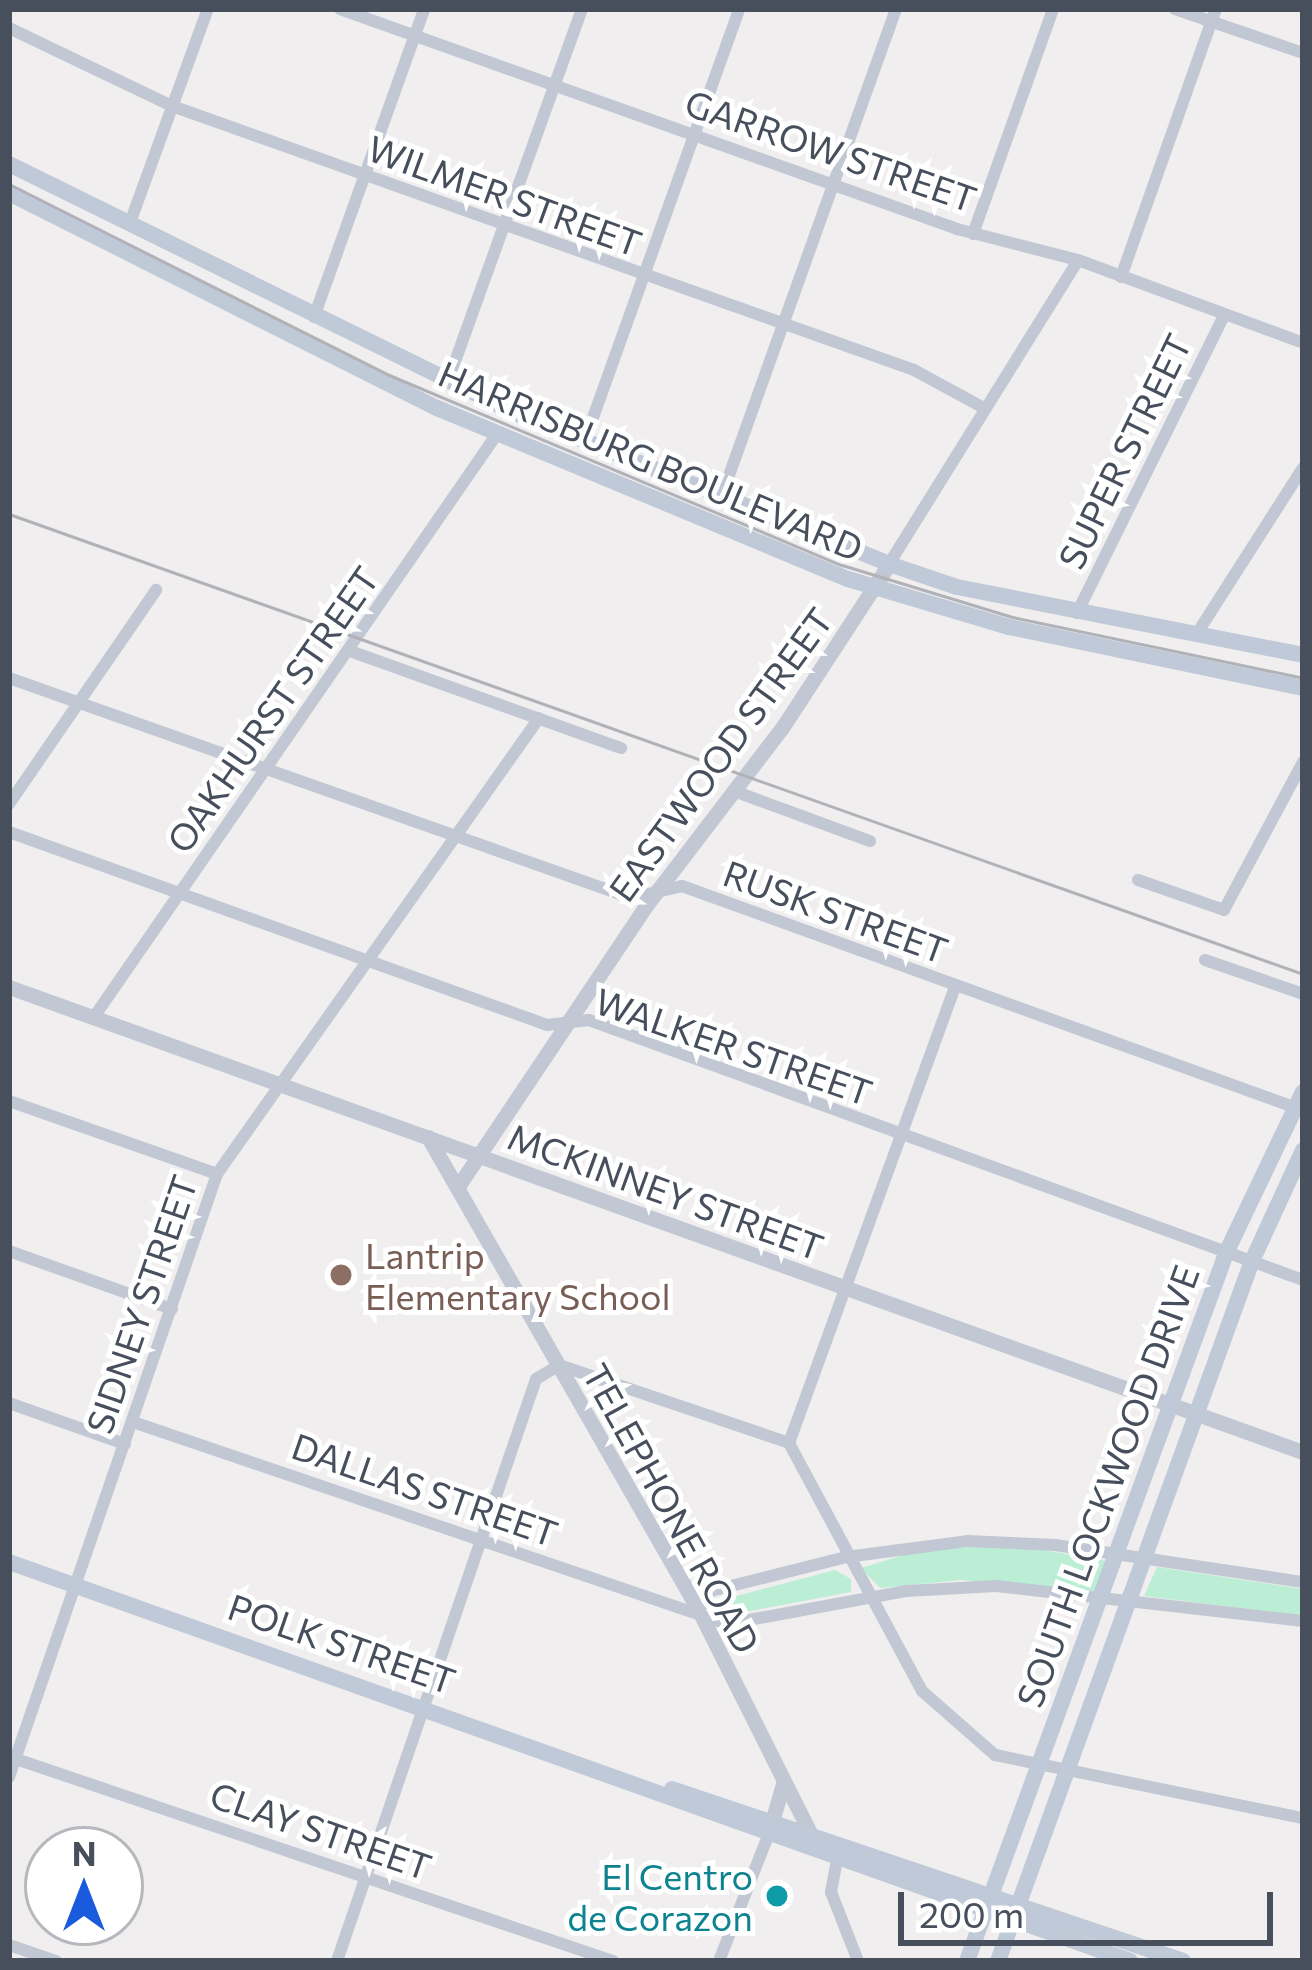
<!DOCTYPE html>
<html>
<head>
<meta charset="utf-8">
<style>
	body { margin:0 }
	#map { position:relative; width:1312px; height:1970px; overflow:hidden; background:#f0eeee; font-family:Commissioner,sans-serif }
	div>[style] { position:absolute }
	.green>* { inset:0; background:#bceed5 }
	.minor>* { height:12px; margin:-6px; padding:0 6px; transform-origin:6px; border-radius:6px; background:#c1c8d3 }
	.tertiary>* { height:15px; margin:-7.5px; padding:0 7.5px; transform-origin:7.5px; border-radius:7.5px; background:#c1c8d3 }
	.secondary>* { height:16px; margin:-8px; padding:0 8px; transform-origin:8px; border-radius:8px; background:#c0c9d7 }
	.tram>* { height:3px; margin:-1.5px; padding:0 1.5px; transform-origin:1.5px; border-radius:1.5px; background:#b0b2b8 }
	.rail>* { height:3px; margin:-1.5px; padding:0 1.5px; transform-origin:1.5px; border-radius:1.5px; background:#b0b2b8 }
	.dots>* { width:33px; height:33px; translate:-50% -50%; box-sizing:border-box; border:6px solid #fff; border-radius:50% }
	span { translate:-50% -50%; white-space:nowrap; text-align:center; line-height:1.15; -webkit-text-stroke:10px #fff; paint-order:stroke }
	.street-label { font-size:36px; color:#464f5b }
	.education-label { font-size:36px; color:#785e54 }
	.left { translate:0 -50%; text-align:left }
	.culture-label { font-size:36px; color:#0d838f }
	.right { translate:-100% -50%; text-align:right }
	.frame { position:absolute; inset:0; border:12px solid #464f5b; pointer-events:none }
	.north { position:absolute; left:24px; top:1826px; width:120px; height:120px; box-sizing:border-box; background:#fff; border:3px solid #b5b9bd; border-radius:50%; rotate:0deg; font-size:33px; font-weight:700; line-height:48px; text-align:center; color:#464f5b }
	.north::after { content:''; display:block; margin:auto; width:42px; height:54px; background:#1a5bdd; clip-path:polygon(50% 0,100% 100%,50% 72%,0 100%) }
	.scale { position:absolute; left:898px; top:1892px; width:375px; height:54px; box-sizing:border-box; border:6px solid #464f5b; border-top:0; padding-left:15px; font-size:36px; line-height:42px; white-space:nowrap; color:#464f5b; -webkit-text-stroke:9px #fff; paint-order:stroke }
</style>
</head>
<body>
<div id="map">
	<div class="green">
		<i style="clip-path:polygon(982px 1546px,1044px 1550px,1106px 1561px,1095px 1591px,961px 1580px,880px 1588px,861px 1568px,913px 1552px)"></i>
		<i style="clip-path:polygon(1157px 1567px,1303px 1589px,1303px 1616px,1144px 1596px)"></i>
		<i style="clip-path:polygon(835px 1570px,851px 1579px,851px 1592px,719px 1617px,703px 1605px)"></i>
	</div>
	<div class="minor">
		<i style="left:340px;top:9px;width:655px;rotate:19.62deg"></i>
		<i style="left:957px;top:229px;width:125px;rotate:14.4deg"></i>
		<i style="left:1078px;top:260px;width:240px;rotate:20.2deg"></i>
		<i style="left:1175px;top:9px;width:135px;rotate:19deg"></i>
		<i style="left:9px;top:28px;width:181px;rotate:25.6deg"></i>
		<i style="left:172px;top:106px;width:788px;rotate:19.59deg"></i>
		<i style="left:914px;top:370px;width:80px;rotate:28.5deg"></i>
		<i style="left:131px;top:220px;width:225px;rotate:-70deg"></i>
		<i style="left:973px;top:234px;width:239px;rotate:-70.4deg"></i>
		<i style="left:1121px;top:277px;width:284px;rotate:-70.5deg"></i>
		<i style="left:314px;top:317px;width:327px;rotate:-70.3deg"></i>
		<i style="left:448px;top:381px;width:395px;rotate:-70.2deg"></i>
		<i style="left:585px;top:440px;width:458px;rotate:-70.3deg"></i>
		<i style="left:722px;top:495px;width:516px;rotate:-70.3deg"></i>
		<i style="left:889px;top:564px;width:358px;rotate:-58.1deg"></i>
		<i style="left:1077px;top:613px;width:331px;rotate:-63.7deg"></i>
		<i style="left:1196px;top:635px;width:198px;rotate:-57.4deg"></i>
		<i style="left:350px;top:651px;width:288px;rotate:19.7deg"></i>
		<i style="left:9px;top:678px;width:660px;rotate:19.48deg"></i>
		<i style="left:631px;top:898px;width:52px;rotate:-13.2deg"></i>
		<i style="left:682px;top:886px;width:659px;rotate:19.86deg"></i>
		<i style="left:734px;top:791px;width:145px;rotate:20.2deg"></i>
		<i style="left:9px;top:804px;width:260px;rotate:-55.5deg"></i>
		<i style="left:9px;top:832px;width:572px;rotate:19.73deg"></i>
		<i style="left:547px;top:1025px;width:42px;rotate:-6.8deg"></i>
		<i style="left:589px;top:1020px;width:760px;rotate:20.01deg"></i>
		<i style="left:1138px;top:880px;width:91px;rotate:19.2deg"></i>
		<i style="left:1224px;top:910px;width:168px;rotate:-61.9deg"></i>
		<i style="left:1205px;top:960px;width:104px;rotate:19.1deg"></i>
		<i style="left:94px;top:1017px;width:709px;rotate:-55.35deg"></i>
		<i style="left:9px;top:1101px;width:220px;rotate:19.3deg"></i>
		<i style="left:9px;top:1251px;width:173px;rotate:19.6deg"></i>
		<i style="left:9px;top:1403px;width:123px;rotate:19.5deg"></i>
		<i style="left:133px;top:1422px;width:627px;rotate:18.78deg"></i>
		<i style="left:727px;top:1624px;width:183px;rotate:-10.4deg"></i>
		<i style="left:907px;top:1591px;width:89px;rotate:-3.2deg"></i>
		<i style="left:996px;top:1586px;width:309px;rotate:6.5deg"></i>
		<i style="left:789px;top:1443px;width:485px;rotate:-70deg"></i>
		<i style="left:699px;top:1611px;width:23px;rotate:-59deg"></i>
		<i style="left:711px;top:1591px;width:139px;rotate:-14.1deg"></i>
		<i style="left:846px;top:1557px;width:122px;rotate:-7.5deg"></i>
		<i style="left:967px;top:1541px;width:88px;rotate:2.6deg"></i>
		<i style="left:1055px;top:1545px;width:251px;rotate:8.5deg"></i>
		<i style="left:10px;top:1757px;width:637px;rotate:18.69deg"></i>
		<i style="left:9px;top:1777px;width:638px;rotate:-70.97deg"></i>
		<i style="left:217px;top:1174px;width:558px;rotate:-54.77deg"></i>
		<i style="left:839px;top:1849px;width:44px;rotate:100.5deg"></i>
		<i style="left:831px;top:1892px;width:74px;rotate:68.6deg"></i>
		<i style="left:9px;top:1945px;width:50px;rotate:18.8deg"></i>
		<i style="left:337px;top:1961px;width:615px;rotate:-71.12deg"></i>
		<i style="left:536px;top:1379px;width:27px;rotate:-31deg"></i>
		<i style="left:559px;top:1365px;width:243px;rotate:18.7deg"></i>
		<i style="left:789px;top:1443px;width:281px;rotate:61.8deg"></i>
		<i style="left:922px;top:1691px;width:97px;rotate:41.2deg"></i>
		<i style="left:995px;top:1755px;width:314px;rotate:11.6deg"></i>
		<i style="left:719px;top:1961px;width:134px;rotate:-68.6deg"></i>
	</div>
	<div class="tertiary">
		<i style="left:9px;top:987px;width:1375px;rotate:19.77deg"></i>
		<i style="left:428px;top:1137px;width:546px;rotate:60.24deg"></i>
		<i style="left:699px;top:1611px;width:246px;rotate:63.4deg"></i>
		<i style="left:459px;top:1185px;width:339px;rotate:-56.2deg"></i>
		<i style="left:648px;top:903px;width:220px;rotate:-52.6deg"></i>
		<i style="left:782px;top:728px;width:196px;rotate:-56.9deg"></i>
		<i style="left:768px;top:1835px;width:53px;rotate:-73.6deg"></i>
	</div>
	<div class="secondary">
		<i style="left:9px;top:164px;width:559px;rotate:26.2deg"></i>
		<i style="left:511px;top:411px;width:408px;rotate:22deg"></i>
		<i style="left:889px;top:564px;width:72px;rotate:18.7deg"></i>
		<i style="left:957px;top:587px;width:353px;rotate:11.1deg"></i>
		<i style="left:9px;top:193px;width:479px;rotate:26.7deg"></i>
		<i style="left:437px;top:408px;width:445px;rotate:22.6deg"></i>
		<i style="left:848px;top:579px;width:168px;rotate:16.6deg"></i>
		<i style="left:1009px;top:627px;width:300px;rotate:11.7deg"></i>
		<i style="left:9px;top:1562px;width:1190px;rotate:19.59deg"></i>
		<i style="left:672px;top:1789px;width:539px;rotate:18.6deg"></i>
		<i style="left:967px;top:1961px;width:756px;rotate:-69.89deg"></i>
		<i style="left:1227px;top:1251px;width:176px;rotate:-64.5deg"></i>
		<i style="left:998px;top:1961px;width:745px;rotate:-70.06deg"></i>
		<i style="left:1252px;top:1261px;width:122px;rotate:-65.3deg"></i>
	</div>
	<div class="tram">
		<i style="left:9px;top:184px;width:425px;rotate:26.7deg"></i>
		<i style="left:389px;top:375px;width:491px;rotate:22.8deg"></i>
		<i style="left:842px;top:565px;width:178px;rotate:17deg"></i>
		<i style="left:1012px;top:617px;width:297px;rotate:11.8deg"></i>
	</div>
	<div class="rail">
		<i style="left:9px;top:514px;width:1373px;rotate:19.57deg"></i>
	</div>
	<div class="dots">
		<i style="left:341px;top:1275px;background:#8d6e63"></i>
		<i style="left:777px;top:1896px;background:#0f9aa8"></i>
	</div>
	<div class="street-label">
		<span style="left:831px;top:150px;rotate:19deg">GARROW STREET</span>
		<span style="left:505px;top:195px;rotate:20deg">WILMER STREET</span>
		<span style="left:1124px;top:451px;rotate:-64deg">SUPER STREET</span>
		<span style="left:651px;top:460px;rotate:23deg">HARRISBURG BOULEVARD</span>
		<span style="left:272px;top:709px;rotate:-55deg">OAKHURST STREET</span>
		<span style="left:720px;top:754px;rotate:-54deg">EASTWOOD STREET</span>
		<span style="left:836px;top:911px;rotate:20deg">RUSK STREET</span>
		<span style="left:734px;top:1046px;rotate:19deg">WALKER STREET</span>
		<span style="left:666px;top:1191px;rotate:20deg">MCKINNEY STREET</span>
		<span style="left:141px;top:1304px;rotate:-71deg">SIDNEY STREET</span>
		<span style="left:1107px;top:1486px;rotate:-70deg">SOUTH LOCKWOOD DRIVE</span>
		<span style="left:425px;top:1489px;rotate:19deg">DALLAS STREET</span>
		<span style="left:672px;top:1508px;rotate:61deg">TELEPHONE ROAD</span>
		<span style="left:342px;top:1643px;rotate:19deg">POLK STREET</span>
		<span style="left:321px;top:1830px;rotate:19deg">CLAY STREET</span>
	</div>
	<div class="education-label">
		<span class="left" style="left:365px;top:1275px">Lantrip<br>Elementary School</span>
	</div>
	<div class="culture-label">
		<span class="right" style="left:753px;top:1896px">El Centro<br>de Corazon</span>
	</div>
	<div class="frame"></div>
	<div class="north">N</div>
	<div class="scale">200 m</div>
</div>
</body>
</html>
